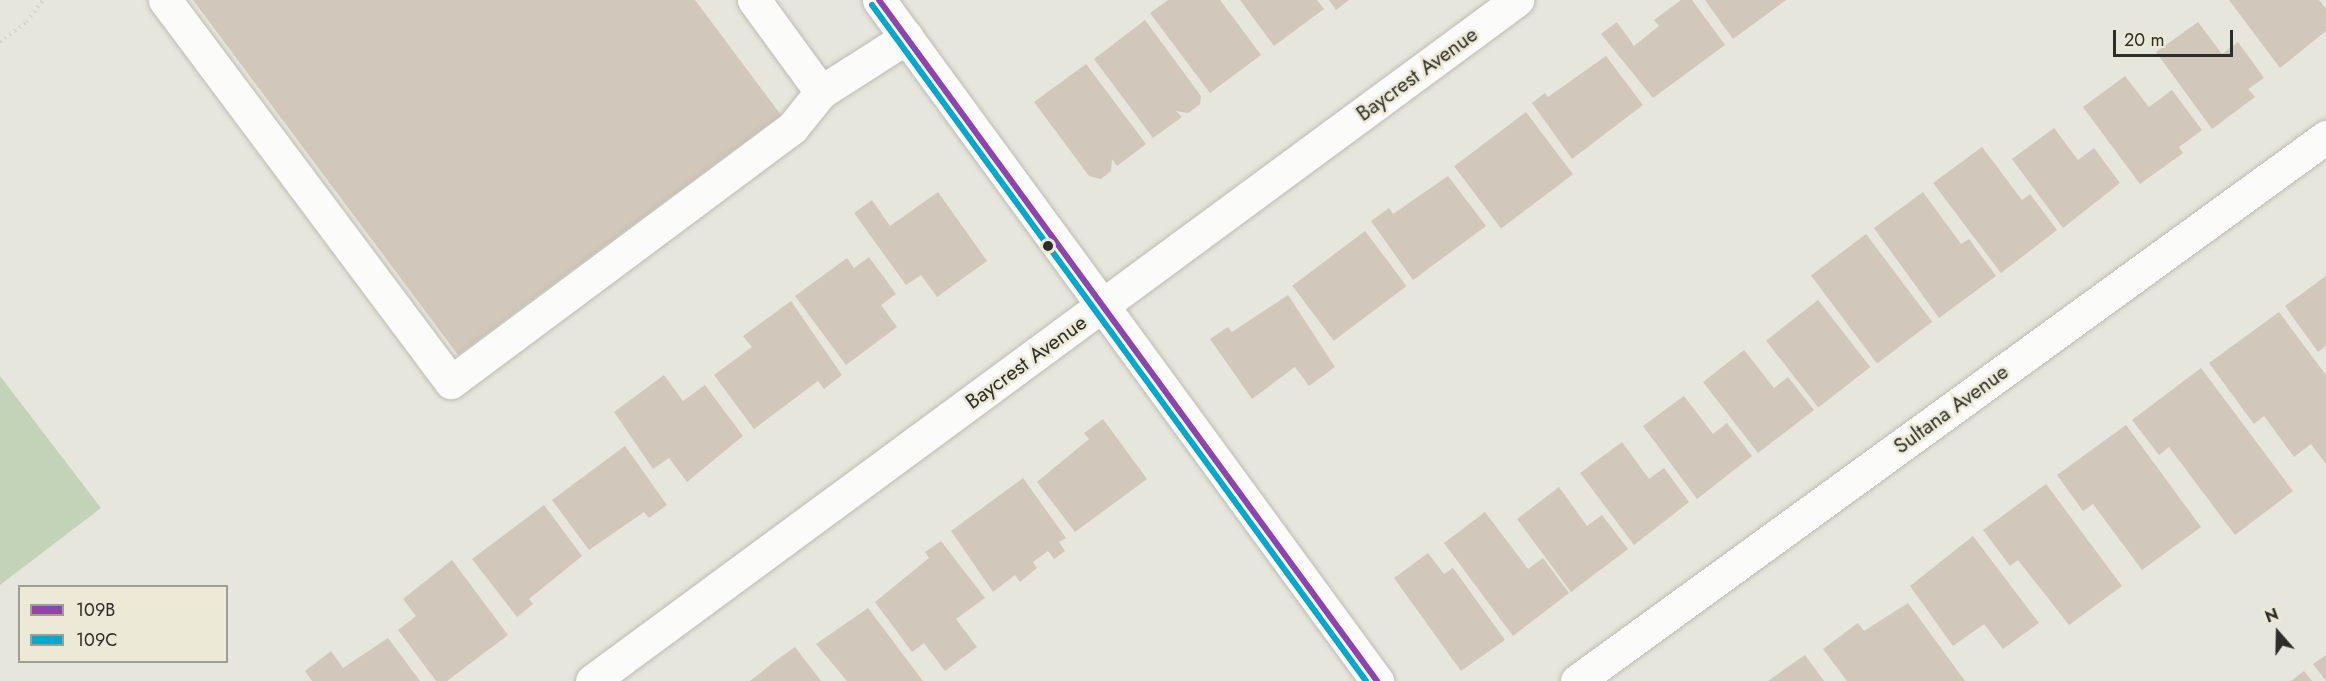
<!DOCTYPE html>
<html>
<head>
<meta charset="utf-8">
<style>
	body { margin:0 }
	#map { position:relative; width:2326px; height:681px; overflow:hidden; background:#e7e6dc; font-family:Jost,sans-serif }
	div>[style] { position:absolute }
	.green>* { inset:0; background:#c2d3b7 }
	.building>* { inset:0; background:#d1c7ba; transform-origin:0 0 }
	.path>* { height:4px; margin-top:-2px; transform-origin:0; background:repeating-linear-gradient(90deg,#d3d3d0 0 1.5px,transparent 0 6px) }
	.roads { filter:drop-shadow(0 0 2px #bcbbb3) drop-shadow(0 0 2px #bcbbb3) }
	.minor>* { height:33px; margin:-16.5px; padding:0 16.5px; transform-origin:16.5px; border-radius:16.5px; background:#fbfbfa }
	.bus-1>* { height:6px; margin:-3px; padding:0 3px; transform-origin:3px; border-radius:3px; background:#8e44ad }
	.bus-2>* { height:6px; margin:-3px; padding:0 3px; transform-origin:3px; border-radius:3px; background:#00a9ce }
	.dots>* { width:16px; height:16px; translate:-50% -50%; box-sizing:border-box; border:3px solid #ece9d7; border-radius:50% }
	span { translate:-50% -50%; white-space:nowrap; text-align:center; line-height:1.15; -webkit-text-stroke:5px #ece9d7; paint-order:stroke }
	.street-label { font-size:21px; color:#2f2d27 }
	.legend { position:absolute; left:18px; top:585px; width:210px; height:78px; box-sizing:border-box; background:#ece9d7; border:2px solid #a09e91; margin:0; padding:8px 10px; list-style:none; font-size:18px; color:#2f2d27 }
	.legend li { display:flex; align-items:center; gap:12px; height:30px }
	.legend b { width:30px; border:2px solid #a09e91 }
	.north { position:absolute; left:2248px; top:603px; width:60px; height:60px; -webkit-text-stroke:4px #ece9d7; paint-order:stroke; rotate:340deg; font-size:16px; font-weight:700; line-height:24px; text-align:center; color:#2f2d27 }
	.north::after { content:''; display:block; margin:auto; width:21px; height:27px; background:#2f2d27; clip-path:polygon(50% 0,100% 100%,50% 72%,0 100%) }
	.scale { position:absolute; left:2113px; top:30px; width:120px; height:27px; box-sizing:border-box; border:3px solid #2f2d27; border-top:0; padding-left:8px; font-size:18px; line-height:21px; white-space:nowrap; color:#2f2d27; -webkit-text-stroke:4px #ece9d7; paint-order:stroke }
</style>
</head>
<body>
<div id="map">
	<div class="green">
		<i style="clip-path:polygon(0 376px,101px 508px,0 585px)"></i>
	</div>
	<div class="building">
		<i style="clip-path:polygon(193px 0,695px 0,781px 115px,458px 355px)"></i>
		<i style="clip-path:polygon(1168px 0,1220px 0,1261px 55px,1210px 93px,1150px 13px)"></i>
		<i style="clip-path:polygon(1240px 0,1317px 0,1324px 9px,1274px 46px)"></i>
		<i style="clip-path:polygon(1329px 0,1349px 0,1336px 10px)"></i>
		<i style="clip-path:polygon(1681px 0,1692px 0,1725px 45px,1653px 98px,1601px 34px,1617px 22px,1634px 46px,1659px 26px,1654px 20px)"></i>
		<i style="clip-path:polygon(1705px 0,1786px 0,1733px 39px)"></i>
		<i style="clip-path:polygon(2229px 0,2319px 0,2326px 9px,2326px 31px,2280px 68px)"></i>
		<i style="clip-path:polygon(1145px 20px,1201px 96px,1200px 104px,1188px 113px,1176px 111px,1182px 117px,1153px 138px,1094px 59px)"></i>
		<i style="clip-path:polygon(2198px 22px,2222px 54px,2238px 42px,2264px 78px,2248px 89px,2255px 97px,2212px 129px,2156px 52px)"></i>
		<i style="clip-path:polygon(1606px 56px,1643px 105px,1572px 159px,1532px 103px,1545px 93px,1548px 97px)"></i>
		<i style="clip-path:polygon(1086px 64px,1146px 144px,1117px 166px,1112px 159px,1111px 171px,1101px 179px,1089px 176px,1034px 102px)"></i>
		<i style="clip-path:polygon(2125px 76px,2149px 107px,2172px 90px,2202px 130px,2179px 147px,2183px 153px,2140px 184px,2083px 107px)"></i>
		<i style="left:1526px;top:112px;width:78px;height:90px;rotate:53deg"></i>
		<i style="clip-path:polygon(2054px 128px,2078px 160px,2094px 148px,2120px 183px,2063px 228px,2012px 159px)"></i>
		<i style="clip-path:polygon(1982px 147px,2022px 200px,2030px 194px,2057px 230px,2001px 273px,1933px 183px)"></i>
		<i style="clip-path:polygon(1448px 176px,1486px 226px,1413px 280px,1371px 221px,1389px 208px,1393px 214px)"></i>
		<i style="clip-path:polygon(938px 192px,987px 261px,937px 297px,921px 275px,906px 285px,854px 213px,872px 200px,890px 226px)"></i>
		<i style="clip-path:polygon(1923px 192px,1961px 244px,1969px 239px,1996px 276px,1939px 318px,1874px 228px)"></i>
		<i style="left:1365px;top:231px;width:69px;height:91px;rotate:53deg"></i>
		<i style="left:1866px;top:234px;width:110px;height:69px;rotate:53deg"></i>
		<i style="clip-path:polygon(869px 257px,896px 294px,881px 305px,897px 327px,846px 365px,795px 296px,847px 258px,854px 268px)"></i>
		<i style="clip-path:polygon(2326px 276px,2326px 346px,2318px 352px,2285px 306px)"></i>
		<i style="clip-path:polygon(1288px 295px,1335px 367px,1309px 386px,1295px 367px,1252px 399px,1210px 339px,1228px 327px,1232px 332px)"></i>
		<i style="left:1818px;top:300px;width:85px;height:66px;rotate:52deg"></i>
		<i style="clip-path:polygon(791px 301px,842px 375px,824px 389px,818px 381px,754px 429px,714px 375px,752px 347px,743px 336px)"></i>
		<i style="clip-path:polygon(2279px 312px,2326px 375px,2326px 464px,2311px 444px,2294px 457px,2264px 416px,2254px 424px,2209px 363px)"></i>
		<i style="clip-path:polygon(1744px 350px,1774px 388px,1788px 377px,1814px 410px,1758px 453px,1703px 382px)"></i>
		<i style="clip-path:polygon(2201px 368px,2293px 491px,2235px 535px,2169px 447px,2159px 455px,2132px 420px)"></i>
		<i style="clip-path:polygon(664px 375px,683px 401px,705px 385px,743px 436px,687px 482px,669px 458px,653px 469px,614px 412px)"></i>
		<i style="clip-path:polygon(1684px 396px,1713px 434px,1727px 423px,1752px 456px,1697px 499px,1643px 426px)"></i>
		<i style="clip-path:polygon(1103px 419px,1147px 479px,1075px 532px,1037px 482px,1089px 439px,1084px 433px)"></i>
		<i style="clip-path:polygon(2126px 425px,2201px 527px,2142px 570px,2093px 504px,2083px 511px,2057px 475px)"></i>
		<i style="clip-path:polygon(1622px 442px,1649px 479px,1664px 468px,1689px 502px,1634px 545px,1580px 473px)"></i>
		<i style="clip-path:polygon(625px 446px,667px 505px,649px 518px,644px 512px,589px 550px,552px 500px)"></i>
		<i style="clip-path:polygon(1023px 478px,1066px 538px,1059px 542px,1065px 551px,1054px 559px,1048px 551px,1033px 562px,1037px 568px,1020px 582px,1015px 575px,993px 592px,951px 531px)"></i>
		<i style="clip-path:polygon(2046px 484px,2122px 586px,2069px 625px,2018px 560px,2010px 566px,1983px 530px)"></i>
		<i style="clip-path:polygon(1559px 487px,1587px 526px,1602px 515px,1628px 549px,1571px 592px,1517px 519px)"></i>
		<i style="clip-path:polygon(544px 505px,582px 556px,529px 599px,533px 604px,517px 617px,472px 559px)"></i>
		<i style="clip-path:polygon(1485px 512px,1528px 569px,1543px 558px,1569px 593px,1513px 636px,1444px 543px)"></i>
		<i style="clip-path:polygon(1973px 536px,2039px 623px,2003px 649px,1984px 624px,1953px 646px,1910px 586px)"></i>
		<i style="clip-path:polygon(941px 541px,985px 598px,956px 619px,977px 647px,945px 671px,924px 643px,912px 652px,875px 602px,929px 558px,925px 552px)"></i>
		<i style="clip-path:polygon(1428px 553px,1444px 574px,1453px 568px,1505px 640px,1461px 671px,1394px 578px)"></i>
		<i style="clip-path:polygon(452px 560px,508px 635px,447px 681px,436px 681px,398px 630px,416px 616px,403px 599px)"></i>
		<i style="clip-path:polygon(1908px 603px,1965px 681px,1847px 681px,1823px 649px,1858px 623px,1864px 631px)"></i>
		<i style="clip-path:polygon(868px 608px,923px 681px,847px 681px,816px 644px)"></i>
		<i style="clip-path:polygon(388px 638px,420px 681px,312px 681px,305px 671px,331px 651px,343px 668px)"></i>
		<i style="clip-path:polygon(795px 647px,821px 681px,750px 681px,774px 662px)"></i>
		<i style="clip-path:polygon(1805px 655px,1824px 681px,1768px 681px,1789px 666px)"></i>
		<i style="clip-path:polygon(2326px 655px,2326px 681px,2313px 664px)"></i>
		<i style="clip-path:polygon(2304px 671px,2312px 681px,2291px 681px)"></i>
	</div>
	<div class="path">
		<i style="left:0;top:42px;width:34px;rotate:-37deg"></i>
		<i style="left:27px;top:22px;width:27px;rotate:-54deg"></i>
	</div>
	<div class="roads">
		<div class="minor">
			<i style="left:165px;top:0;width:477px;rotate:53.2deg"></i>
			<i style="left:451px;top:382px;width:425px;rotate:-36.7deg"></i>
			<i style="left:792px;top:128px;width:46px;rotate:-51.1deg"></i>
			<i style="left:821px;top:92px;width:102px;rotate:-32.6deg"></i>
			<i style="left:754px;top:0;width:114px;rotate:53.9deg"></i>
			<i style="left:879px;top:0;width:844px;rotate:53.82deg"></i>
			<i style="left:592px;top:681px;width:1149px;rotate:-36.36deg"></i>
			<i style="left:1577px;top:681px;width:926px;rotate:-35.99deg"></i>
		</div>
	</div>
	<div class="bus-1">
		<i style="left:879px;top:0;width:844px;rotate:53.82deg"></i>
	</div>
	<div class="bus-2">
		<i style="left:872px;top:5px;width:837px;rotate:53.84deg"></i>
	</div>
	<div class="dots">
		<i style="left:1048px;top:246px;background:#2f2d27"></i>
	</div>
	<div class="street-label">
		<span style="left:1417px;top:74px;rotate:-36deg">Baycrest Avenue</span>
		<span style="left:1026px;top:362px;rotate:-36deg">Baycrest Avenue</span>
		<span style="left:1951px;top:409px;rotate:-36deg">Sultana Avenue</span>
	</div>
	<ul class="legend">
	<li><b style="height:8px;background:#8e44ad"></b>109B</li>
	<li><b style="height:8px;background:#00a9ce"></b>109C</li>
	</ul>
	<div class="north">N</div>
	<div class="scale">20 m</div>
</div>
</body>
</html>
